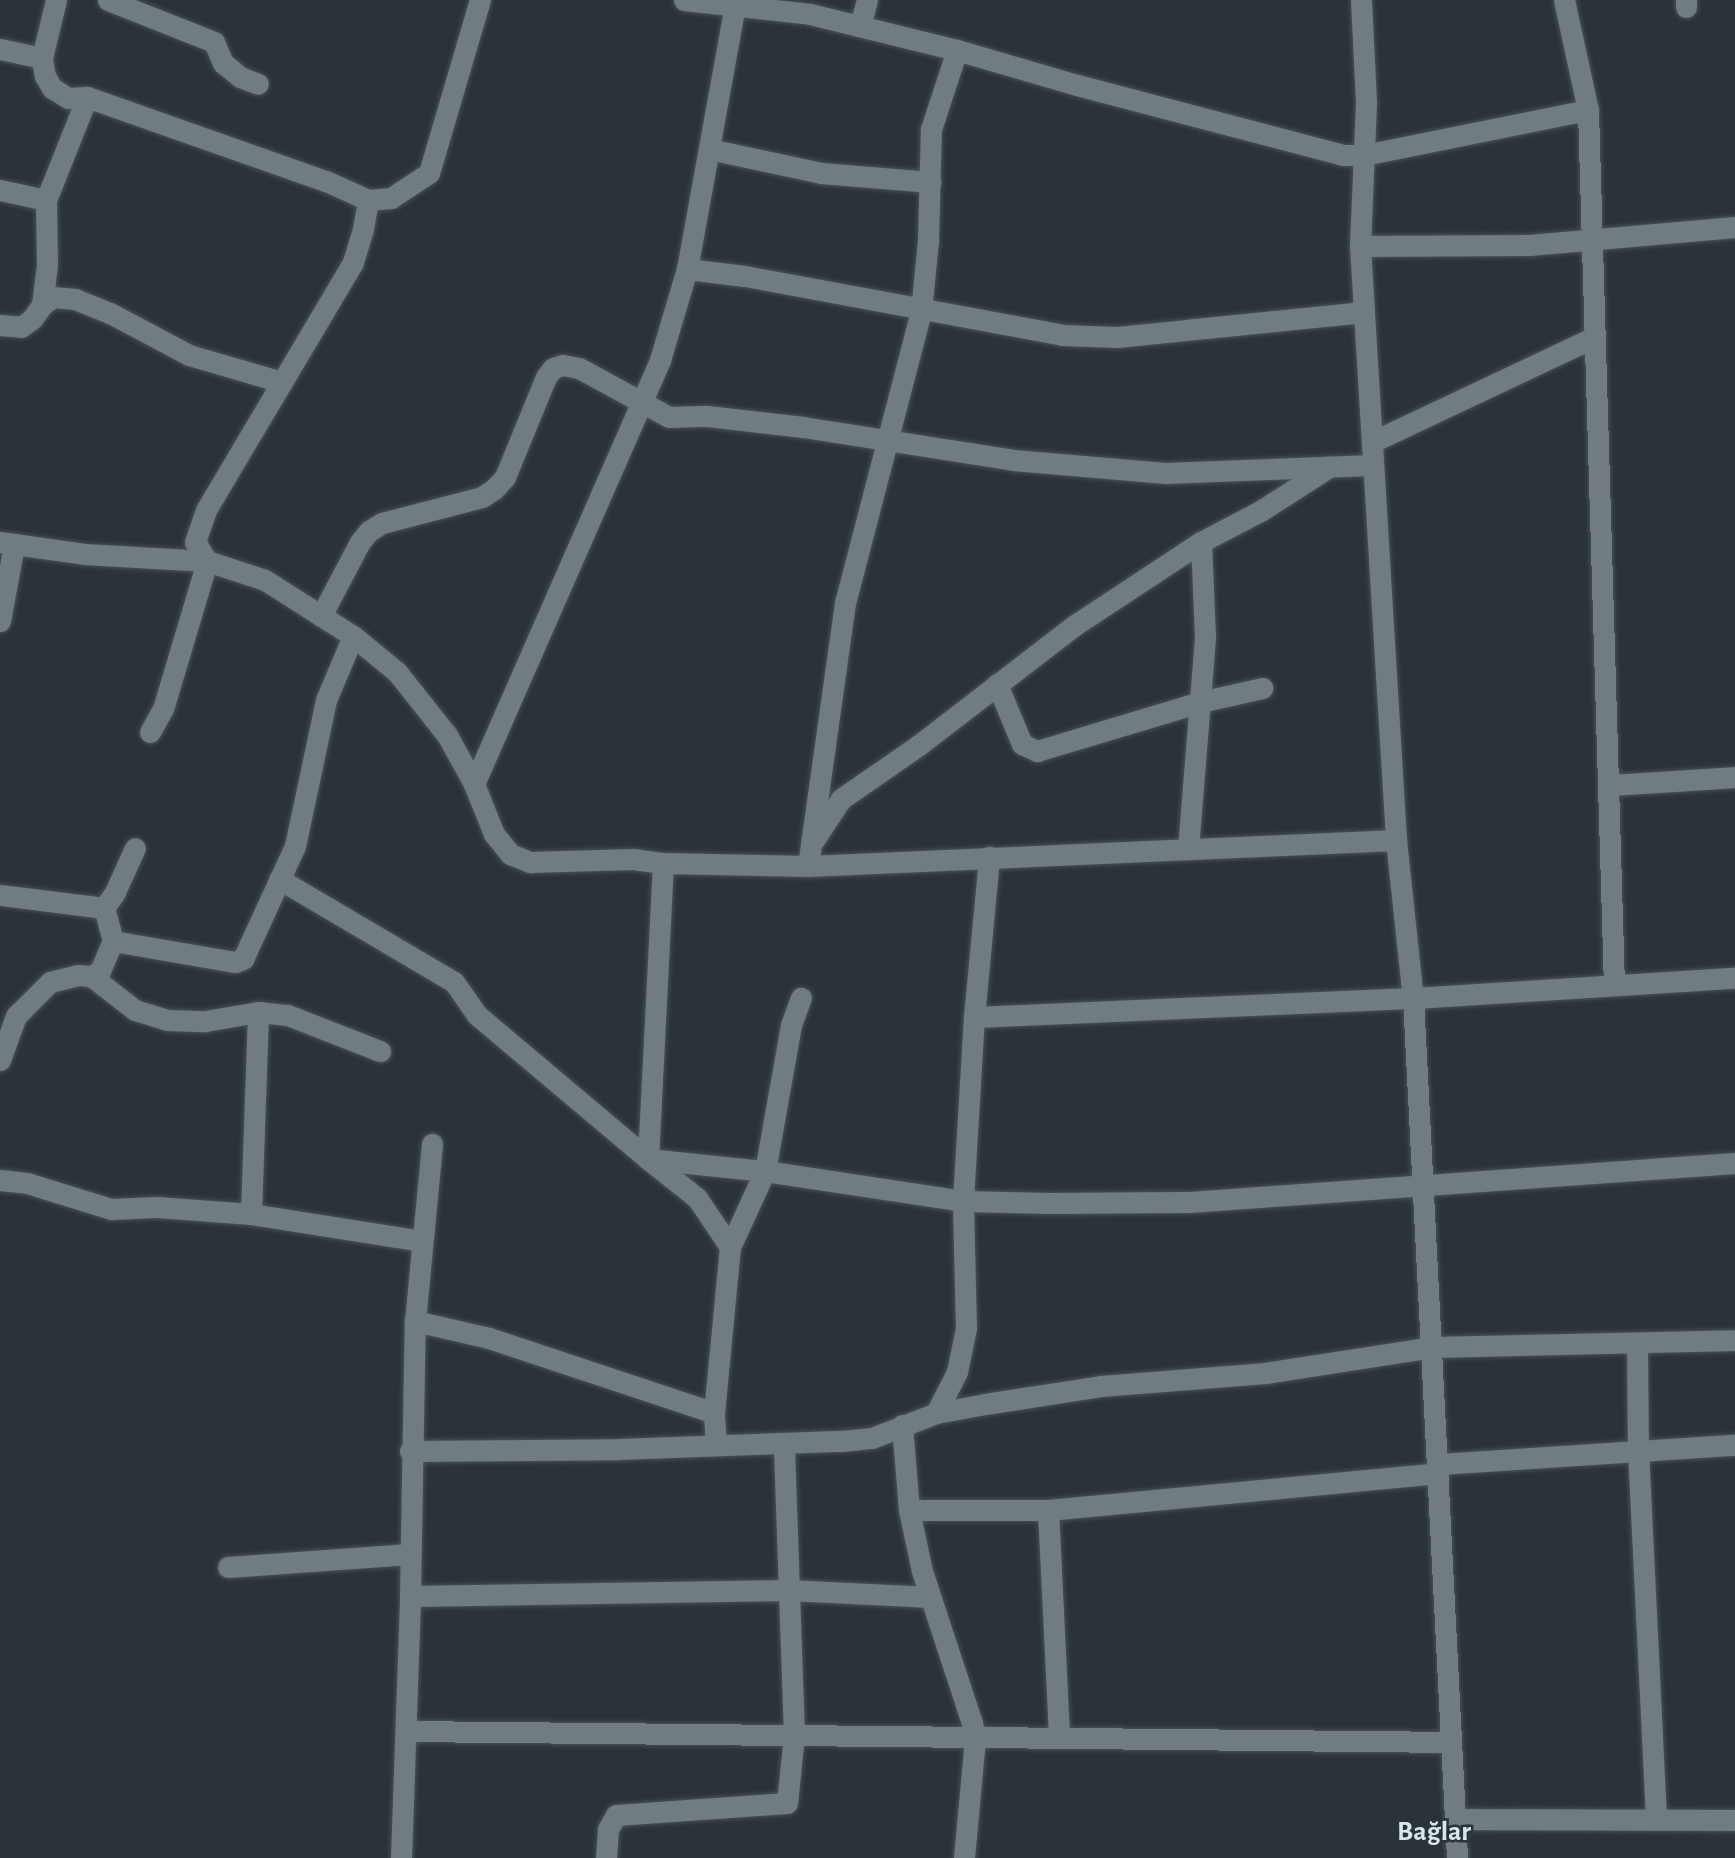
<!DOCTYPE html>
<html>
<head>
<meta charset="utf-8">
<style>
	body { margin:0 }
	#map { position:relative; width:1735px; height:1858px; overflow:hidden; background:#2a3438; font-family:"Alegreya Sans",sans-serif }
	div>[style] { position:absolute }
	.roads { filter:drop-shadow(0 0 2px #485154) drop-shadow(0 0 2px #485154) }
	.minor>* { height:21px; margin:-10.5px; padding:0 10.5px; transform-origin:10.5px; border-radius:10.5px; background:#717c81 }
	span { translate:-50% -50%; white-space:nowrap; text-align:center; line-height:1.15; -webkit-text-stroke:5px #2a3438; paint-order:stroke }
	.district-label { font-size:28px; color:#d9e6eb; font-weight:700 }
</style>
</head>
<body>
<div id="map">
	<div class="roads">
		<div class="minor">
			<i style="left:56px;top:0;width:60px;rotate:103.6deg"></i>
			<i style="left:42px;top:58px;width:18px;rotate:81deg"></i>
			<i style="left:45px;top:76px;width:14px;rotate:60deg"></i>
			<i style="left:52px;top:88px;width:19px;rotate:32deg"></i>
			<i style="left:68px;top:98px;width:19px;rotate:-3deg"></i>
			<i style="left:87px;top:97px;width:253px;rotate:19.4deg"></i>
			<i style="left:326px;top:181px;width:46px;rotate:24.3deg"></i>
			<i style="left:108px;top:0;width:114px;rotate:21.6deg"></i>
			<i style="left:214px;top:42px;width:23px;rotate:67deg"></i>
			<i style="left:223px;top:63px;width:22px;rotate:39deg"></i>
			<i style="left:240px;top:77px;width:19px;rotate:21deg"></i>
			<i style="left:684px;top:0;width:127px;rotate:6.3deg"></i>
			<i style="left:810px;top:14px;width:151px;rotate:13.8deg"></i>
			<i style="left:957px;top:50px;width:125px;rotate:16.3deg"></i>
			<i style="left:1077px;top:85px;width:275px;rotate:14.7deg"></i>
			<i style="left:1343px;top:155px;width:21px"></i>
			<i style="left:1364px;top:155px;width:228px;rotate:-11.4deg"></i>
			<i style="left:1361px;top:0;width:103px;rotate:87.2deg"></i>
			<i style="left:1366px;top:103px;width:143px;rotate:92.4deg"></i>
			<i style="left:1360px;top:246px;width:595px;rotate:86.53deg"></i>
			<i style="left:1396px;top:840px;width:159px;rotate:83.9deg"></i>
			<i style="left:1413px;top:998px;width:861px;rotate:87.07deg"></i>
			<i style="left:1564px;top:0;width:113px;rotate:77.7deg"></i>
			<i style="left:1588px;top:110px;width:875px;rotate:88.3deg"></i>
			<i style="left:1686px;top:0;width:7px;rotate:90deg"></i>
			<i style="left:860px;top:26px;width:27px;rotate:-75deg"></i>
			<i style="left:0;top:49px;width:43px;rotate:12.1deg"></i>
			<i style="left:709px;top:149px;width:115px;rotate:12.1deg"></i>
			<i style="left:821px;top:173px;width:110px;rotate:4.7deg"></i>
			<i style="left:0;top:190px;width:47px;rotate:12.3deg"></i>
			<i style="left:1360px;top:246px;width:169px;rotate:-0.3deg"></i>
			<i style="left:1529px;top:245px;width:207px;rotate:-5deg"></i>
			<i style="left:687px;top:269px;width:58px;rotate:6.9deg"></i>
			<i style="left:745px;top:276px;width:322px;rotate:10.5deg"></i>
			<i style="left:1062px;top:335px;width:55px;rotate:2.1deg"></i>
			<i style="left:1117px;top:337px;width:248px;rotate:-5.8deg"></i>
			<i style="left:42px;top:305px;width:14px;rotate:-36deg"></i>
			<i style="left:53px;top:297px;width:22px;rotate:5deg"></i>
			<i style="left:75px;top:299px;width:38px;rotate:22deg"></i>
			<i style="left:110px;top:313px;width:89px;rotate:28deg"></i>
			<i style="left:189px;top:355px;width:97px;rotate:16.2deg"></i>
			<i style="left:0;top:325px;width:21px;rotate:5deg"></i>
			<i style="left:21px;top:327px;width:14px;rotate:-36deg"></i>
			<i style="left:32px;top:319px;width:17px;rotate:-54deg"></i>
			<i style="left:42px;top:305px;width:40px;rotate:-82.9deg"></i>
			<i style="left:47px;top:265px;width:65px;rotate:-90.9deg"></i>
			<i style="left:46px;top:200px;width:111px;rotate:-68.3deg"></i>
			<i style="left:1372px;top:442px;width:246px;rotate:-25.3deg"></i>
			<i style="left:0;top:542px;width:85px;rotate:8.1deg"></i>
			<i style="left:84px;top:554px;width:123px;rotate:3.3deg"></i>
			<i style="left:207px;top:561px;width:61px;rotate:18.1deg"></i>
			<i style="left:265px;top:580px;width:104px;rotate:32.5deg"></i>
			<i style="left:353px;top:636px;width:57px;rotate:39.3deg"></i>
			<i style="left:397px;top:672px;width:80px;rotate:51.6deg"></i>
			<i style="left:447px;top:735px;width:56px;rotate:61.1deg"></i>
			<i style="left:474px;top:784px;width:54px;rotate:68.2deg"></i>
			<i style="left:494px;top:834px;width:26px;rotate:51deg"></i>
			<i style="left:510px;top:854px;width:22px;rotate:22deg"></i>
			<i style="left:530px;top:862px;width:103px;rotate:-1.7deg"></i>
			<i style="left:633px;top:859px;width:30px;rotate:8deg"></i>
			<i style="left:663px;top:863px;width:145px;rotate:1.2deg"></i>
			<i style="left:808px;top:866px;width:589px;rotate:-2.53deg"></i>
			<i style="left:321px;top:616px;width:84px;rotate:-62.2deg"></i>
			<i style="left:360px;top:542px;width:14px;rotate:-51deg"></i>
			<i style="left:369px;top:531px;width:15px;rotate:-32deg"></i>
			<i style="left:382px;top:523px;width:103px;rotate:-14.6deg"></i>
			<i style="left:482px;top:497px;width:14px;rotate:-34deg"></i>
			<i style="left:494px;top:489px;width:16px;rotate:-47deg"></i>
			<i style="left:505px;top:477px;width:108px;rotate:-67.7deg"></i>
			<i style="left:546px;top:377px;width:11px;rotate:-52deg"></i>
			<i style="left:553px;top:368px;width:10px;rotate:-17deg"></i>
			<i style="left:563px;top:365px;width:16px;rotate:11deg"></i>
			<i style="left:579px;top:368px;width:102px;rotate:28.6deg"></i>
			<i style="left:669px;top:417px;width:38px;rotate:-2deg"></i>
			<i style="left:707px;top:416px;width:97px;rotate:6.5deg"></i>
			<i style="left:803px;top:427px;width:213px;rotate:8.9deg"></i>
			<i style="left:1013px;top:460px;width:153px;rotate:4.9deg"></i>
			<i style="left:1165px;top:473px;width:208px;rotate:-2.2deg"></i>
			<i style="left:0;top:621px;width:77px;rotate:-79.6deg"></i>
			<i style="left:997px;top:684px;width:65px;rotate:67.4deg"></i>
			<i style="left:1022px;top:744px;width:17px;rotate:25deg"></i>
			<i style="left:1037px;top:751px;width:170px;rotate:-16.7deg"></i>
			<i style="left:1200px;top:702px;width:64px;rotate:-12.7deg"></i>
			<i style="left:150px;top:732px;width:26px;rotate:-61deg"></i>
			<i style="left:163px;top:709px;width:154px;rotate:-73.4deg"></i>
			<i style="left:207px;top:561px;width:22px;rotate:-122deg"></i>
			<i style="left:195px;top:542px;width:34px;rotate:-71deg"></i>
			<i style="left:206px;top:510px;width:288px;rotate:-59.3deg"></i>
			<i style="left:353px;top:262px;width:34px;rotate:-73deg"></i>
			<i style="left:363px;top:229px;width:29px;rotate:-80deg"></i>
			<i style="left:368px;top:200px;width:23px;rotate:-5deg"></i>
			<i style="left:391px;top:198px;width:45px;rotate:-33.3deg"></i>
			<i style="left:429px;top:173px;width:180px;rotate:-73.6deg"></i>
			<i style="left:474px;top:784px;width:463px;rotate:-66.3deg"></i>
			<i style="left:660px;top:360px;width:95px;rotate:-73.5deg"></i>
			<i style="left:687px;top:269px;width:268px;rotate:-79.7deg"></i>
			<i style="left:1609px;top:785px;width:126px;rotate:-3.6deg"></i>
			<i style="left:814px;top:840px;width:49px;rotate:-56.6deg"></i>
			<i style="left:841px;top:799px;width:95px;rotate:-34.7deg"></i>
			<i style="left:919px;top:745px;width:197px;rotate:-37.6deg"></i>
			<i style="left:1075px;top:625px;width:151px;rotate:-33.4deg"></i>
			<i style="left:1201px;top:542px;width:69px;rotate:-27.7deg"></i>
			<i style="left:1262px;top:510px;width:80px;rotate:-32.7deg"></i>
			<i style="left:1188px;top:849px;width:213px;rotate:-85.4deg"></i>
			<i style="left:1205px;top:637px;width:95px;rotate:-92.4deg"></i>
			<i style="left:663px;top:863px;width:296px;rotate:92.9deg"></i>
			<i style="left:648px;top:1159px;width:63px;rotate:38.5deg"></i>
			<i style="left:697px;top:1198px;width:59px;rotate:56deg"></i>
			<i style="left:808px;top:866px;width:266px;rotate:-82deg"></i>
			<i style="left:845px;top:603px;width:302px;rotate:-75.4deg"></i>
			<i style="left:921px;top:311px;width:70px;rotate:-84.3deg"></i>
			<i style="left:928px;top:241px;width:112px;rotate:-88.5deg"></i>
			<i style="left:931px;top:129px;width:83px;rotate:-71.8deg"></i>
			<i style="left:279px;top:879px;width:203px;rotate:30.5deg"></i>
			<i style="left:454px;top:982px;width:40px;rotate:55.1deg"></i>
			<i style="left:477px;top:1015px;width:224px;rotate:40.1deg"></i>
			<i style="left:648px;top:1159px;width:118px;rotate:5.9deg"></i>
			<i style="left:765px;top:1171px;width:200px;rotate:8.6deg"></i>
			<i style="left:963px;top:1201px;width:87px;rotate:1.3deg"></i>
			<i style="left:1050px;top:1203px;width:139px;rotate:-0.4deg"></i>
			<i style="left:1189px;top:1202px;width:547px;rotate:-4.09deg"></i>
			<i style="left:0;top:895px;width:105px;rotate:7.1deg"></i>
			<i style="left:113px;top:941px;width:124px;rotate:9.8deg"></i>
			<i style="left:235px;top:962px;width:9px;rotate:-21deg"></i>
			<i style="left:243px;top:959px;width:124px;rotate:-65.3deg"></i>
			<i style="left:295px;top:846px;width:149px;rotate:-78deg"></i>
			<i style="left:326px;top:700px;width:69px;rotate:-67.1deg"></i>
			<i style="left:91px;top:976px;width:56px;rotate:37.7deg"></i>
			<i style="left:135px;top:1010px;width:34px;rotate:17deg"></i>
			<i style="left:167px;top:1020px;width:38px;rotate:2deg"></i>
			<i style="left:205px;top:1021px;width:54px;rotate:-9.6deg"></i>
			<i style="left:258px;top:1012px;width:30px;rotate:6deg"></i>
			<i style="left:288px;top:1015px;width:99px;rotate:21.4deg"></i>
			<i style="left:974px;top:1017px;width:439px;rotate:-2.5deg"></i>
			<i style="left:1413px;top:998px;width:323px;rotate:-3.6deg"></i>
			<i style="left:0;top:1060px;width:47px;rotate:-70deg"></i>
			<i style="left:16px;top:1016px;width:48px;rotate:-45deg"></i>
			<i style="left:50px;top:982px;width:29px;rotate:-14deg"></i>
			<i style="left:78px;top:975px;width:13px;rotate:4deg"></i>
			<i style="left:91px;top:976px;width:10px;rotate:-29deg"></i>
			<i style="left:100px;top:971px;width:33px;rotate:-67deg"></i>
			<i style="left:113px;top:941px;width:34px;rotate:-105deg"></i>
			<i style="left:104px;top:908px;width:19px;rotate:-55deg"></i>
			<i style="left:115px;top:892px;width:48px;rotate:-65.6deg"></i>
			<i style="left:0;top:1180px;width:27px;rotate:6deg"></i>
			<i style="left:27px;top:1183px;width:88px;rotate:17.2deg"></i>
			<i style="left:111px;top:1209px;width:46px;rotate:-2.5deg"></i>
			<i style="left:157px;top:1207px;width:94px;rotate:4.3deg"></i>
			<i style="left:251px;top:1214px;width:173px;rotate:9deg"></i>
			<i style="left:251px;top:1214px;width:202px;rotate:-88deg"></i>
			<i style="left:415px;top:1321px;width:76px;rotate:12.9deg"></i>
			<i style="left:489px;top:1338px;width:237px;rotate:18.4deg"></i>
			<i style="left:1637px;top:1343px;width:107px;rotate:89.5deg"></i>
			<i style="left:1638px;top:1450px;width:370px;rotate:87.2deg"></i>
			<i style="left:936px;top:1413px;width:46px;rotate:-62.9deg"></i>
			<i style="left:957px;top:1372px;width:45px;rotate:-78.4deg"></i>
			<i style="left:966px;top:1328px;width:127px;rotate:-91.4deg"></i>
			<i style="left:963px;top:1201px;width:184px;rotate:-86.6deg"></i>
			<i style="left:974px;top:1017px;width:161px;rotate:-84.6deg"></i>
			<i style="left:902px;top:1425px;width:85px;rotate:85.3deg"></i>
			<i style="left:909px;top:1510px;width:62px;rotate:78deg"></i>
			<i style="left:922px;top:1571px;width:160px;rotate:71.8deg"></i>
			<i style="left:972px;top:1723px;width:16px;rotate:79deg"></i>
			<i style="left:975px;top:1739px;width:120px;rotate:95.3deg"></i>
			<i style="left:716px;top:1444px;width:31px;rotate:-94deg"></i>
			<i style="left:714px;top:1413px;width:167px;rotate:-84.5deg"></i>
			<i style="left:730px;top:1247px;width:84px;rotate:-65.3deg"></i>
			<i style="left:765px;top:1171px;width:148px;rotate:-79.9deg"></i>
			<i style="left:791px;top:1025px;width:29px;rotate:-70deg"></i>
			<i style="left:410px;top:1451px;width:209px;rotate:-0.5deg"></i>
			<i style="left:619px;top:1449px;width:223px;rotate:-2.1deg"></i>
			<i style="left:842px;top:1441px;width:30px;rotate:-6deg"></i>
			<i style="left:872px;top:1438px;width:69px;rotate:-21.3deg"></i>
			<i style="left:936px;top:1413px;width:50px;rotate:-10.4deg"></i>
			<i style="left:985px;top:1404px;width:117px;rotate:-8.8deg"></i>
			<i style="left:1101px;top:1386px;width:165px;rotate:-4.5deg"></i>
			<i style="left:1265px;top:1373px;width:169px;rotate:-8.8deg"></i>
			<i style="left:1432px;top:1347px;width:303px;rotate:-1.3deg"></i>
			<i style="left:1438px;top:1464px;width:298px;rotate:-3.7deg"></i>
			<i style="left:909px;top:1510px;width:139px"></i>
			<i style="left:1048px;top:1510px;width:392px;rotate:-5.4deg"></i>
			<i style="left:1048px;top:1510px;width:227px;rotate:87.2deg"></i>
			<i style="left:228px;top:1567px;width:182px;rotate:-4.1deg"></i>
			<i style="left:410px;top:1596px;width:378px;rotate:-0.9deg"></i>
			<i style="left:788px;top:1590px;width:141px;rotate:2.8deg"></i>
			<i style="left:406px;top:1731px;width:1045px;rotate:0.6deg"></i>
			<i style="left:1455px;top:1819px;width:280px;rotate:0.2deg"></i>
			<i style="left:401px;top:1858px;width:262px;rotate:-88deg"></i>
			<i style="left:410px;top:1596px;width:275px;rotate:-89deg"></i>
			<i style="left:415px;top:1321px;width:178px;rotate:-84.5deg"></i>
			<i style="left:606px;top:1858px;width:29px;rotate:-86deg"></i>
			<i style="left:608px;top:1829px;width:16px;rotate:-60deg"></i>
			<i style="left:616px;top:1815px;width:171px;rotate:-4deg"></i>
			<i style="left:787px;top:1803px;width:68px;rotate:-84.1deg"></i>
			<i style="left:794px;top:1735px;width:292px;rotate:-92deg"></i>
		</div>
	</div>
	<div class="district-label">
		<span style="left:1434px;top:1832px">Bağlar</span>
	</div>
</div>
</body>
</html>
